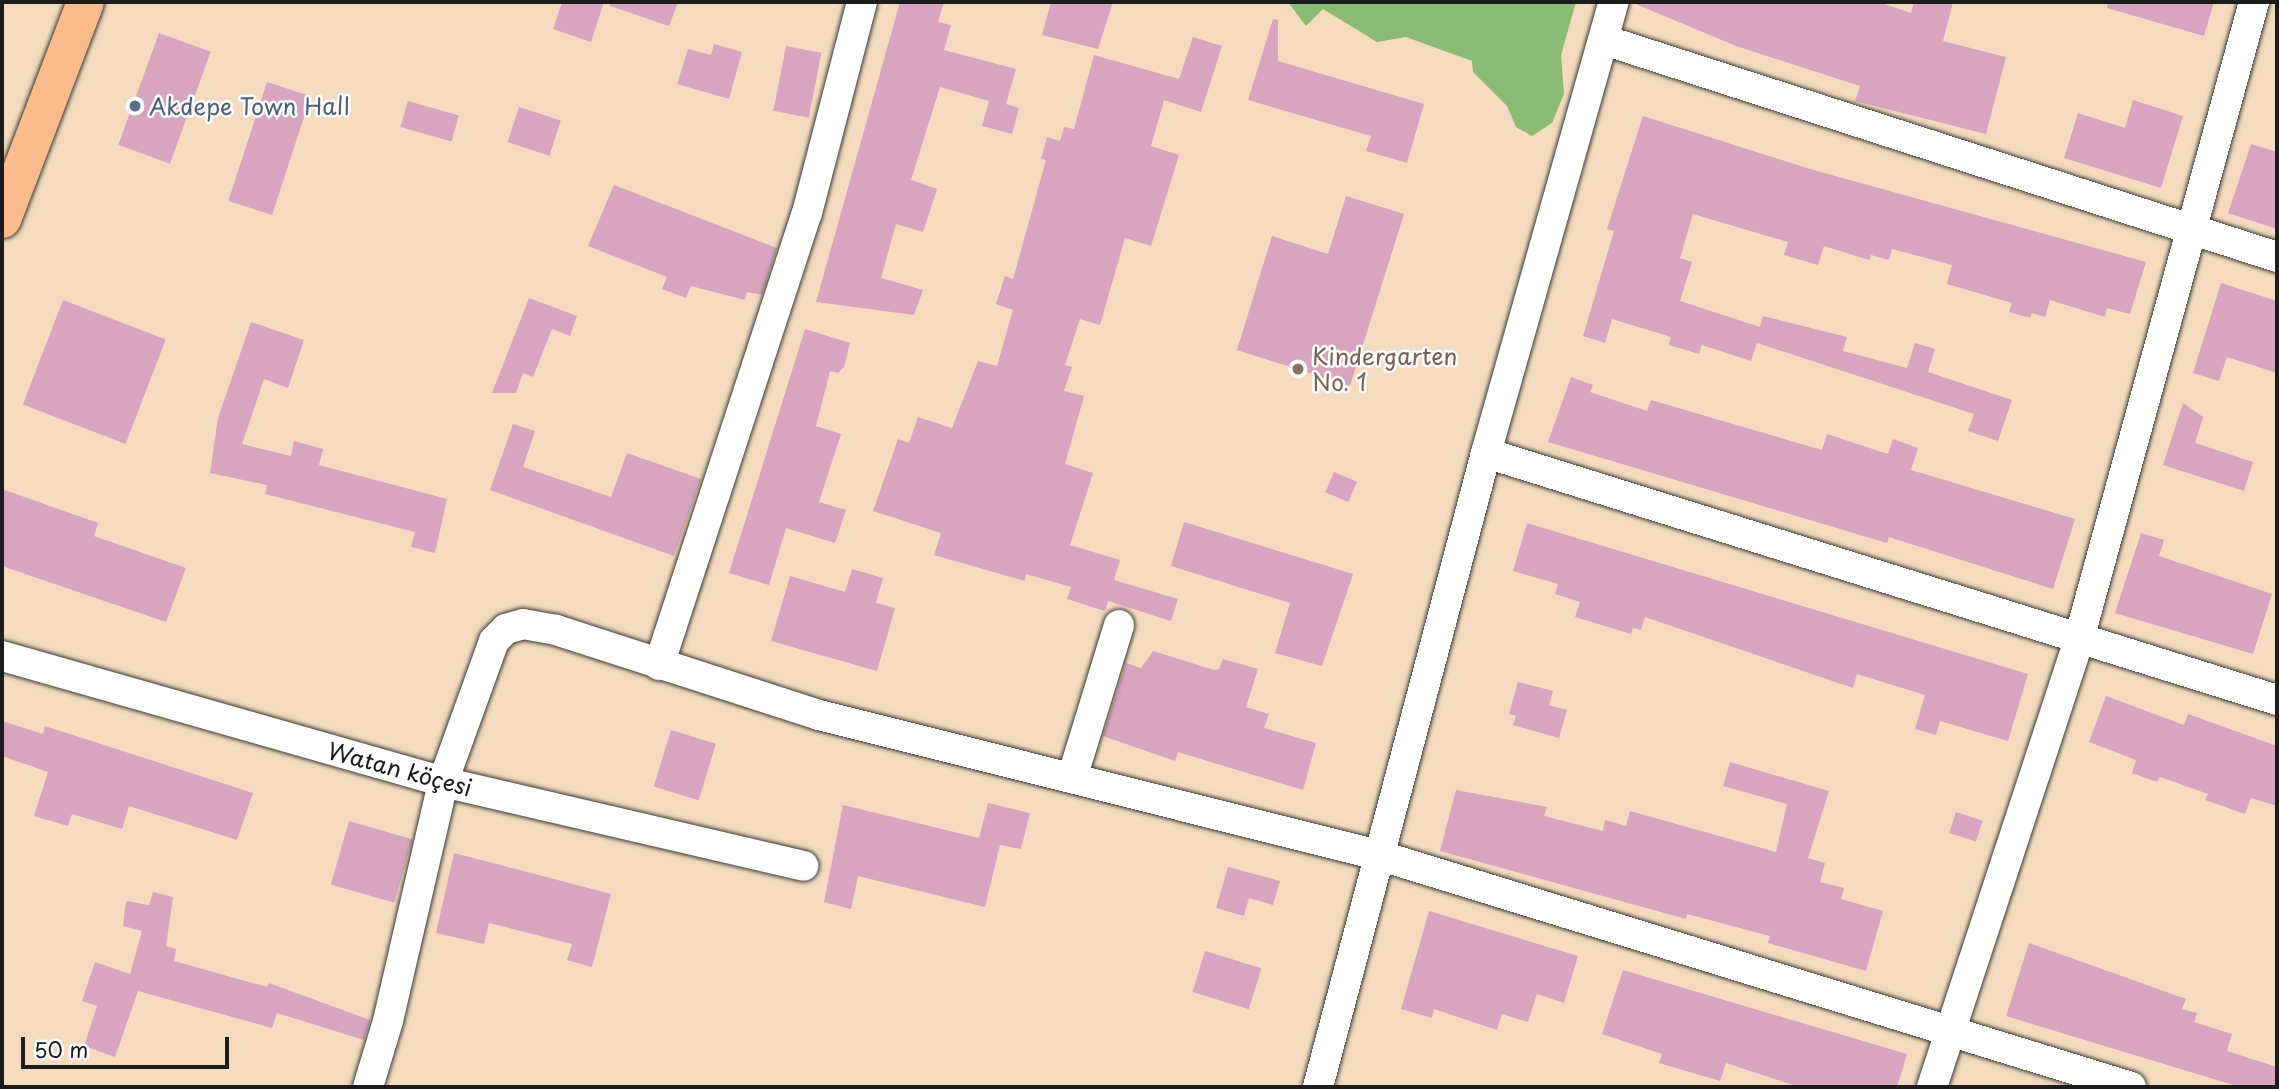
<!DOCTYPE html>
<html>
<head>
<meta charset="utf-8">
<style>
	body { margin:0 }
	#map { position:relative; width:2279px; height:1089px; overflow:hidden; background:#f4dbbf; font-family:"Playpen Sans",sans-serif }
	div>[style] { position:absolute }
	.forest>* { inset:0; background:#8aba74 }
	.building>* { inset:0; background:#d7a5bf; transform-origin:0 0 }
	.roads { filter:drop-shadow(0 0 2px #3c3934) drop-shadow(0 0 2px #3c3934) }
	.minor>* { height:30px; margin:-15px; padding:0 15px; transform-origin:15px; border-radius:15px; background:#fff }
	.major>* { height:37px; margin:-18.5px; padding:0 18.5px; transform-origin:18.5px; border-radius:18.5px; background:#fbbb8c }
	.dots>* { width:19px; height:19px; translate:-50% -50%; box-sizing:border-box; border:4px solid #fff; border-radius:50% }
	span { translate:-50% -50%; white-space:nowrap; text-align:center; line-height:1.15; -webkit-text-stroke:5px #fff; paint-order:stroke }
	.service-label { font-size:23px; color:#4e5e75 }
	.left { translate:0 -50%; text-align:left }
	.education-label { font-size:23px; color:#785e54 }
	.street-label { font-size:23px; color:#1c1c1c }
	.frame { position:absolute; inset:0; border:4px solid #1c1c1c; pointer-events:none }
	.scale { position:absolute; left:21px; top:1037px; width:208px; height:32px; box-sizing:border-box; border:4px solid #1c1c1c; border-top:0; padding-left:9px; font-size:21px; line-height:24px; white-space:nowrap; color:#1c1c1c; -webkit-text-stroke:5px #fff; paint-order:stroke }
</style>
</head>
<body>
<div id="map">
	<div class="forest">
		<i style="clip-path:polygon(1288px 2px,1576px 2px,1561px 55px,1564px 94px,1552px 123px,1532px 136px,1516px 127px,1507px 106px,1473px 72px,1472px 61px,1406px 37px,1377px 42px,1323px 9px,1306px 26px)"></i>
	</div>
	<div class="building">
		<i style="clip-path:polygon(562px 2px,604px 2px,591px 42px,553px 29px)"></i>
		<i style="clip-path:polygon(610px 2px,678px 2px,669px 26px,610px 6px)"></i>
		<i style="clip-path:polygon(900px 2px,944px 2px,938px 22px,951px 25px,944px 50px,1016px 69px,1006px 104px,1019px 108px,1012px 134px,982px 126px,989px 101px,940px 87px,911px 180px,937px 189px,923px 232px,896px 224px,881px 278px,923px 290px,914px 315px,816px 302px)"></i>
		<i style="clip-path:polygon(1051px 2px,1113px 2px,1098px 49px,1042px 35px)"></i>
		<i style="clip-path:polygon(1631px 2px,1879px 2px,1911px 13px,1914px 2px,1953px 2px,1943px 41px,2006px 57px,1986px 134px,1855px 101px,1860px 86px,1736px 46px)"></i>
		<i style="clip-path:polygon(2108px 2px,2214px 2px,2204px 36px,2107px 8px)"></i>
		<i style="clip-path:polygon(1273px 19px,1278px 20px,1278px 61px,1424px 104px,1407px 163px,1366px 151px,1371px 136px,1248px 100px)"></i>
		<i style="left:159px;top:33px;width:55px;height:119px;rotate:20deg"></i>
		<i style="clip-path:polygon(1193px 37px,1222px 46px,1201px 112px,1164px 100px,1151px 146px,1179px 155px,1151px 246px,1125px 238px,1100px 325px,1080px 319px,1065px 365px,1072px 367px,1064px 391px,1084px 396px,1065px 464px,1093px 473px,1070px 545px,1120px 560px,1114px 580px,1178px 599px,1171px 621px,1108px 601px,1105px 611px,1067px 599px,1071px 587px,1026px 574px,1025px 581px,934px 555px,941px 533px,873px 511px,898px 439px,909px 443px,918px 417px,952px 428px,978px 361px,997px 366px,1013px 310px,996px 304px,1005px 276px,1013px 279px,1046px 160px,1041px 159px,1047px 137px,1060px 141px,1064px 127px,1074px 129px,1094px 55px,1179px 79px)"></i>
		<i style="clip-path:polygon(714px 44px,742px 52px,729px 99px,677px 84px,688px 49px,711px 55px)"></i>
		<i style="left:786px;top:46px;width:36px;height:66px;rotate:11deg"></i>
		<i style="left:267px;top:82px;width:46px;height:125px;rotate:18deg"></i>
		<i style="clip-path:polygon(2133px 100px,2183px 116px,2161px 188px,2064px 158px,2078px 113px,2125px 128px)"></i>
		<i style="left:408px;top:101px;width:53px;height:27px;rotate:16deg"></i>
		<i style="left:519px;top:107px;width:44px;height:37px;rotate:18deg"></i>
		<i style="clip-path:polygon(1643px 116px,1810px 169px,2146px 262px,2130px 314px,2107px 308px,2105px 317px,2050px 300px,2045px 317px,2032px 313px,2030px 318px,2009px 312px,2012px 303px,1947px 284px,1952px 265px,1892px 249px,1889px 260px,1871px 255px,1869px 260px,1824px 246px,1818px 265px,1784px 255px,1788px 242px,1693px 214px,1680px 258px,1692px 262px,1680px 301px,1760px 327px,1763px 316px,1847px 337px,1843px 351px,1907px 368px,1915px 343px,1935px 349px,1928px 372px,2012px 400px,1998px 441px,1968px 431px,1974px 414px,1757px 343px,1751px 361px,1702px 345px,1699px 354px,1669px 345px,1671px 337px,1612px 319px,1605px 343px,1583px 336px,1614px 231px,1607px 229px)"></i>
		<i style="clip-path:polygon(2251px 144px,2277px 152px,2277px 229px,2228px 213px)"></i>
		<i style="clip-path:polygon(614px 185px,777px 248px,762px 295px,747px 292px,745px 300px,691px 286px,686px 298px,662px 289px,667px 277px,588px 246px)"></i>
		<i style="clip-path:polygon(1346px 196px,1404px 214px,1350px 386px,1237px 350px,1272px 236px,1328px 254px)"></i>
		<i style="clip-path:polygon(2221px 283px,2277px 301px,2277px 373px,2227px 357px,2219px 381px,2193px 373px)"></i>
		<i style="clip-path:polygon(529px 298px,577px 316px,570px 336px,552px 329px,533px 377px,523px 373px,516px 393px,492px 393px)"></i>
		<i style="left:63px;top:300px;width:110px;height:112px;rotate:21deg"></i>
		<i style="clip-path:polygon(251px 322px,304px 340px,288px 388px,264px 379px,242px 444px,291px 456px,294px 441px,323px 449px,319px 465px,447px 499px,435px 553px,411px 547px,415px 532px,265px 494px,267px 485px,210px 473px,218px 418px)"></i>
		<i style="clip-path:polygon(805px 329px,850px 343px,844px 367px,838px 373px,830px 371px,816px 426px,841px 434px,819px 502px,846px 510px,835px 543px,786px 528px,769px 585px,729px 573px)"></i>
		<i style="clip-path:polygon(1571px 377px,1593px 385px,1590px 392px,1647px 411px,1651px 400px,1822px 450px,1827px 434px,1888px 454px,1893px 439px,1918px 448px,1911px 470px,2075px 519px,2053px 589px,1889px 537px,1887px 543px,1548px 442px)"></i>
		<i style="clip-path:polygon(2183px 403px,2203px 417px,2195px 443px,2253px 462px,2244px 491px,2163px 465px)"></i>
		<i style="clip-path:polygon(513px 424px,535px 431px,523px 467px,611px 497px,627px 453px,701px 479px,674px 556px,490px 490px)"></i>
		<i style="left:1334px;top:472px;width:25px;height:22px;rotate:23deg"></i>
		<i style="clip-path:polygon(2px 489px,98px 523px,94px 536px,186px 568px,166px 622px,2px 566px)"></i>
		<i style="clip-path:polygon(1184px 522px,1353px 574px,1322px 666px,1275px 653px,1290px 603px,1171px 566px)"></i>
		<i style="clip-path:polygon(1527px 523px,2028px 674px,2008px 741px,1940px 721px,1936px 735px,1915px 729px,1925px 695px,1857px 674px,1853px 688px,1645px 617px,1641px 630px,1633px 628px,1631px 634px,1575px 617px,1580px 602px,1555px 594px,1558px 584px,1513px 571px)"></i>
		<i style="clip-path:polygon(2141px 533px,2164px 540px,2159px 556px,2272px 594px,2253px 654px,2115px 613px)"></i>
		<i style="clip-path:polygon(852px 569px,883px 578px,876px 603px,895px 608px,877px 671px,771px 641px,790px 576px,845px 592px)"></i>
		<i style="clip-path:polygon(1153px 651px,1214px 670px,1219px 669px,1223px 659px,1258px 669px,1246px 707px,1269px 714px,1264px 728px,1316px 743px,1303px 790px,1178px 752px,1175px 761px,1103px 736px,1126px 663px,1141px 668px)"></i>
		<i style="clip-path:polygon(1518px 682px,1553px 691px,1549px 705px,1567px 710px,1559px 738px,1513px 725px,1516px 716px,1509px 714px)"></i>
		<i style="clip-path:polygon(2106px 696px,2184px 725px,2188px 714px,2277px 746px,2277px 806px,2251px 798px,2245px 814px,2205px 800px,2208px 794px,2160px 777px,2157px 782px,2132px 773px,2136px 760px,2089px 742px)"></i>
		<i style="clip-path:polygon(2px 721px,43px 734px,45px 726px,253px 793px,237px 840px,129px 806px,122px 829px,72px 814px,68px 826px,34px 816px,48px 772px,2px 756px)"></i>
		<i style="left:671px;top:730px;width:47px;height:59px;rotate:17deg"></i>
		<i style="clip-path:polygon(1730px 762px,1829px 791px,1808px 858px,1825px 863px,1820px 882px,1844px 888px,1841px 899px,1883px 911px,1866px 971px,1768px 943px,1770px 936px,1687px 914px,1686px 919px,1440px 851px,1456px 790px,1547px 807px,1544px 816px,1603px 831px,1605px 820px,1626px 826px,1630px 811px,1776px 852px,1787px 804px,1723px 786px)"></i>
		<i style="clip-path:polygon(988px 803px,1030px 813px,1021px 849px,1000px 845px,985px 907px,858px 876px,851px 909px,824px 902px,843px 805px,979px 838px)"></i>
		<i style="left:1956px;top:812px;width:28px;height:22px;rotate:18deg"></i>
		<i style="left:349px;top:821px;width:66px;height:66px;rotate:16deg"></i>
		<i style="clip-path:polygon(454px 853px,611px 894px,592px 967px,567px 960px,572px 944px,489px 923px,484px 944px,436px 933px)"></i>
		<i style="clip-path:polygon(1228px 867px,1280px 881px,1273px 905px,1249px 898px,1244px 916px,1216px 908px)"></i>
		<i style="clip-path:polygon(153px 892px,173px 897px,166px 946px,176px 949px,174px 961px,267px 987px,269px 983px,370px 1020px,364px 1040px,277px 1013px,272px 1028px,138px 991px,115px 1057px,84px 1046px,97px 1006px,82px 1001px,95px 962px,130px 974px,142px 931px,123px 926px,126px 901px,149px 905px)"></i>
		<i style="clip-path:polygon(1429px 911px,1578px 956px,1564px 1003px,1537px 994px,1528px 1022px,1502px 1014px,1497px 1030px,1434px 1009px,1432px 1018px,1401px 1009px)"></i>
		<i style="clip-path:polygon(2029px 943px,2186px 999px,2182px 1009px,2197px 1013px,2194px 1022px,2232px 1034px,2227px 1051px,2277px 1067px,2277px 1087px,2240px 1087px,2006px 1016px)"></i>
		<i style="left:1205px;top:951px;width:59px;height:43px;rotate:17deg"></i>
		<i style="clip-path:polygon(1623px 970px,1907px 1054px,1897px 1087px,1799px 1087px,1726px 1063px,1720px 1081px,1659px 1063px,1662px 1054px,1602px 1034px)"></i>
	</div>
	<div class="roads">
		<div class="minor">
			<i style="left:1604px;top:40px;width:707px;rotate:17.87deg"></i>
			<i style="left:1486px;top:453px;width:829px;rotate:17.34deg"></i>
			<i style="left:2px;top:656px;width:459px;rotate:15.9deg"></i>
			<i style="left:443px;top:782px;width:370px;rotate:13.1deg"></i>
			<i style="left:659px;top:665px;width:476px;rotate:-71.9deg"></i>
			<i style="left:807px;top:213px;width:218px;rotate:-75.4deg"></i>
			<i style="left:1072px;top:778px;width:160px;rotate:-72.9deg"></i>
			<i style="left:368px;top:1087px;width:69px;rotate:-73.1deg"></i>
			<i style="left:388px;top:1021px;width:245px;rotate:-77deg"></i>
			<i style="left:443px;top:782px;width:150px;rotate:-70.1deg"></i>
			<i style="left:494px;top:641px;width:17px;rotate:-45deg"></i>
			<i style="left:506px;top:629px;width:18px;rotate:-16deg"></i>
			<i style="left:523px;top:624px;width:34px;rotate:10deg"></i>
			<i style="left:556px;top:630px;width:276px;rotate:17.9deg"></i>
			<i style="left:819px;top:715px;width:576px;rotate:14.06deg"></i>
			<i style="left:1378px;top:855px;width:788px;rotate:17.12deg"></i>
			<i style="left:1318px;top:1087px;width:656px;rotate:-75.16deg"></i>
			<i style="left:1486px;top:453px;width:469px;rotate:-74.2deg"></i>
			<i style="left:1932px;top:1087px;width:472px;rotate:-71.8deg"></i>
			<i style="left:2079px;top:639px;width:661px;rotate:-74.64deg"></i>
		</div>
		<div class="major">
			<i style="left:2px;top:219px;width:232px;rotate:-69.1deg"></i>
		</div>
	</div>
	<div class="dots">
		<i style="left:135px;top:106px;background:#5c6f8a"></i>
		<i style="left:1298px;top:369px;background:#8d6e63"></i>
	</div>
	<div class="service-label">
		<span class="left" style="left:149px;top:106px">Akdepe Town Hall</span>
	</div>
	<div class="education-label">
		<span class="left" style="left:1312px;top:369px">Kindergarten<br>No. 1</span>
	</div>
	<div class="street-label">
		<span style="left:400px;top:769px;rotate:15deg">Watan köçesi</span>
	</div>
	<div class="frame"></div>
	<div class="scale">50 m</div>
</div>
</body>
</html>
